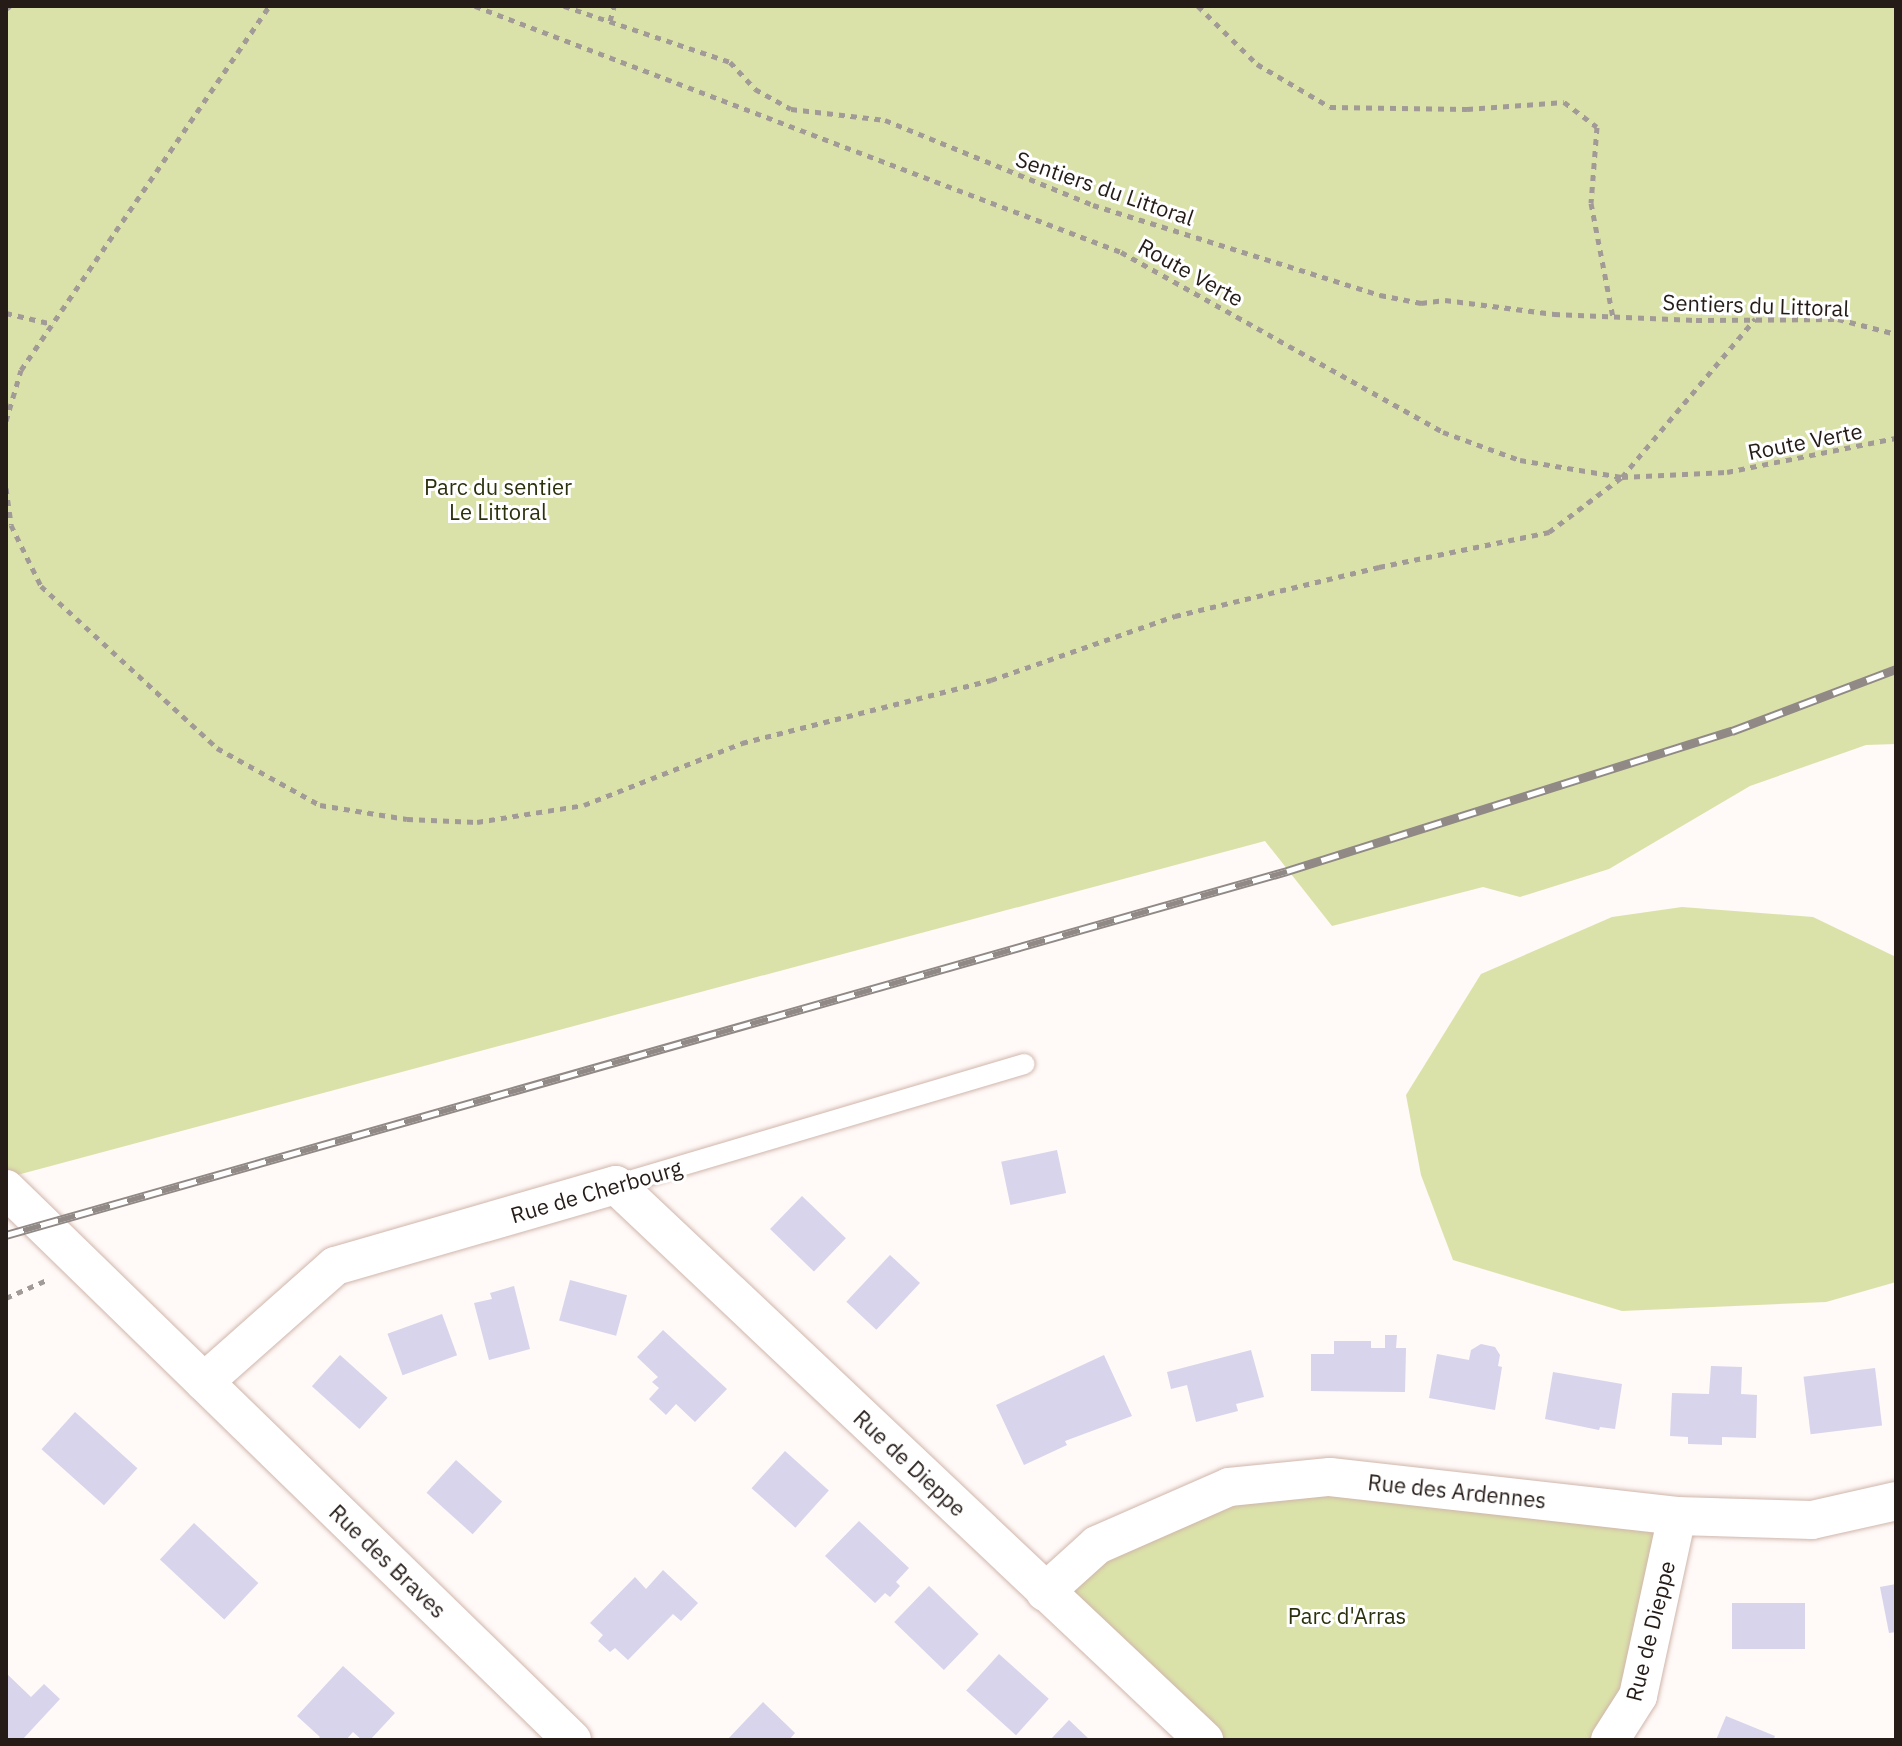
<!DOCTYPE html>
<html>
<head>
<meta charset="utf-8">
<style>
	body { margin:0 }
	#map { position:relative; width:1902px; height:1746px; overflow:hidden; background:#fff9f7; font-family:"IBM Plex Sans",sans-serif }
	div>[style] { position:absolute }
	.green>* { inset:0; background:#dbe2a9 }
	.building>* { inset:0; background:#d7d4ec; transform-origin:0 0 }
	.path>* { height:5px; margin-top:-2.5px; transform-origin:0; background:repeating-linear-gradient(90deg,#a19a97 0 6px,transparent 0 12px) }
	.roads { filter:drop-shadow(0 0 2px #d0b6ac) drop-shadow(0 0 2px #d0b6ac) }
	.service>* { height:20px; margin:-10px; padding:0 10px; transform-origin:10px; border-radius:10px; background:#fff }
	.minor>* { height:38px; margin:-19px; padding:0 19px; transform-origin:19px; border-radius:19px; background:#fff }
	.rail>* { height:9px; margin-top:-4.5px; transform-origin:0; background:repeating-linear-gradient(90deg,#fff 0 18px,#908986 0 36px); box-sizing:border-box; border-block:2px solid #908986 }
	span { translate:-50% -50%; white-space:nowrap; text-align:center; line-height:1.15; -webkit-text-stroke:6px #fff; paint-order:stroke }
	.street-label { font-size:22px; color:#251c18 }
	.park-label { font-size:22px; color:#2d300d }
	.frame { position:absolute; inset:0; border:8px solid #251c18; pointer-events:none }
</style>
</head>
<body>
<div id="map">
	<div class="green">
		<i style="clip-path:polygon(6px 6px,1896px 6px,1896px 744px,1866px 745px,1750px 786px,1609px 869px,1520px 897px,1483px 887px,1332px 926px,1265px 841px,6px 1178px)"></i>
		<i style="clip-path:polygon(1682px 907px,1813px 917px,1896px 957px,1896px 1282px,1826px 1302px,1622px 1311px,1453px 1260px,1421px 1175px,1406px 1095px,1481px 974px,1612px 917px)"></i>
		<i style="clip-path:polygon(1229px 1487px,1677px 1516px,1610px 1740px,1204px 1740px,1045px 1592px)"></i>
	</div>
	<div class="building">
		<i style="left:1057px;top:1150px;width:44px;height:57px;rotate:78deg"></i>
		<i style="left:802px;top:1196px;width:61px;height:46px;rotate:44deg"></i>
		<i style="left:890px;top:1255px;width:41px;height:64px;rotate:43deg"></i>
		<i style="left:570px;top:1280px;width:59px;height:42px;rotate:15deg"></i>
		<i style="clip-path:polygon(514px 1286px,530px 1349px,489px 1360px,474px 1303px,492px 1299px,490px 1293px)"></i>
		<i style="left:442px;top:1314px;width:44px;height:58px;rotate:70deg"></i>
		<i style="clip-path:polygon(663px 1330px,727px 1389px,695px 1422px,676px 1404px,666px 1415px,649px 1399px,659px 1388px,652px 1382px,658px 1377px,637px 1357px)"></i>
		<i style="clip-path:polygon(1385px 1335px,1397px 1335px,1396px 1348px,1406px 1348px,1405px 1392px,1311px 1391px,1311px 1354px,1334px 1354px,1334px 1341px,1371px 1341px,1371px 1348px,1385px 1348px)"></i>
		<i style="clip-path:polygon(1481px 1344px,1495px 1347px,1500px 1355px,1498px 1366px,1502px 1367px,1495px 1410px,1429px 1398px,1437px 1354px,1469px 1360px,1471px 1350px)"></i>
		<i style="clip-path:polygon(1251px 1350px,1264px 1397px,1236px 1404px,1238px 1411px,1196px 1422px,1187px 1385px,1171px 1389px,1167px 1372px)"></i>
		<i style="left:340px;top:1355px;width:64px;height:42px;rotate:42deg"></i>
		<i style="clip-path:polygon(1104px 1355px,1132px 1416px,1065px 1441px,1067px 1445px,1024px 1465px,996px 1405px)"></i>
		<i style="clip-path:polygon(1711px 1366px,1742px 1367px,1741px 1394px,1757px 1395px,1756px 1438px,1722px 1437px,1722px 1445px,1688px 1444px,1688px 1437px,1670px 1436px,1672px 1393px,1709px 1394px)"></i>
		<i style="left:1875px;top:1368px;width:58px;height:72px;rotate:83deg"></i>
		<i style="clip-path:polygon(1553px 1372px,1622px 1384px,1615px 1429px,1600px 1427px,1599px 1430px,1545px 1419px)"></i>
		<i style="left:75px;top:1412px;width:84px;height:50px;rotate:42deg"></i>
		<i style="left:785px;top:1451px;width:59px;height:50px;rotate:42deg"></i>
		<i style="left:456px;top:1460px;width:62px;height:44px;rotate:42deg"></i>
		<i style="clip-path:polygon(859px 1521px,909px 1568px,896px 1582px,900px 1586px,890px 1597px,885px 1593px,875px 1603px,825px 1556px)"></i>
		<i style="left:194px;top:1523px;width:88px;height:50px;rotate:43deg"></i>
		<i style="clip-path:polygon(663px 1570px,698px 1603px,681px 1621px,673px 1614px,628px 1660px,615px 1648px,610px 1652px,598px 1641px,603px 1635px,590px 1623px,635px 1577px,646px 1589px)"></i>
		<i style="clip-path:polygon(1896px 1584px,1896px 1632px,1889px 1633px,1880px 1587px)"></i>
		<i style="left:929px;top:1586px;width:69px;height:50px;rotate:44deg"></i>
		<i style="left:1805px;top:1603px;width:46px;height:73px;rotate:90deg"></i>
		<i style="left:999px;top:1654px;width:67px;height:49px;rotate:42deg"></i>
		<i style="clip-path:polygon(343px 1666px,395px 1713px,370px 1740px,362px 1740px,353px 1732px,346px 1740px,317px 1740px,320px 1737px,297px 1716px)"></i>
		<i style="clip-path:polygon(6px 1673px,31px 1697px,44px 1684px,60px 1699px,22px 1740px,6px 1740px)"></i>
		<i style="clip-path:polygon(763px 1702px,795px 1733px,789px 1740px,727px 1740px)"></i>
		<i style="clip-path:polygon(1726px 1716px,1775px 1736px,1773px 1740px,1716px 1740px)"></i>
		<i style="clip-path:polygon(1069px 1720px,1090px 1740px,1050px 1740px)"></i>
	</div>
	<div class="path">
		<i style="left:475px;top:6px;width:691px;rotate:20.85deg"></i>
		<i style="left:1121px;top:252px;width:369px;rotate:29.2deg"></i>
		<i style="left:1443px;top:432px;width:82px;rotate:20deg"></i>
		<i style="left:1520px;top:460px;width:103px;rotate:9.5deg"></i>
		<i style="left:1622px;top:477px;width:105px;rotate:-2.7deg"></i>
		<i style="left:1727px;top:472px;width:172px;rotate:-11.4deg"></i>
		<i style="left:564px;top:6px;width:175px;rotate:18.6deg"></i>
		<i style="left:730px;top:62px;width:37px;rotate:47deg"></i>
		<i style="left:755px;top:89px;width:41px;rotate:29.1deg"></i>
		<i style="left:791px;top:109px;width:95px;rotate:6.7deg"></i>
		<i style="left:885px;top:120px;width:225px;rotate:22.2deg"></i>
		<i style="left:1093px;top:205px;width:301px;rotate:17.4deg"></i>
		<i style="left:1380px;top:295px;width:42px;rotate:11deg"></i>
		<i style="left:1421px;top:303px;width:24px;rotate:-7deg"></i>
		<i style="left:1445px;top:300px;width:110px;rotate:7.3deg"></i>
		<i style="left:1554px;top:314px;width:142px;rotate:2.4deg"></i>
		<i style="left:1696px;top:320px;width:142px;rotate:-0.4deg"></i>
		<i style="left:1838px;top:319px;width:60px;rotate:14.5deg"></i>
		<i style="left:1198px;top:6px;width:83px;rotate:44.5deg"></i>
		<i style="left:1257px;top:64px;width:85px;rotate:30.5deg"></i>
		<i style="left:1330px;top:107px;width:137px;rotate:0.8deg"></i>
		<i style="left:1467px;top:109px;width:97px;rotate:-4.1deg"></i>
		<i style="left:1564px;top:102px;width:41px;rotate:37.1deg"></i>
		<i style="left:1597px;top:127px;width:76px;rotate:94.5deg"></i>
		<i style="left:1591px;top:203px;width:116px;rotate:79.1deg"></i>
		<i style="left:6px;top:9px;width:5px;rotate:-37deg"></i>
		<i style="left:610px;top:21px;width:16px;rotate:-75deg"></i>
		<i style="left:6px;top:313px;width:48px;rotate:13.2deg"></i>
		<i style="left:6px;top:421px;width:53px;rotate:-73.6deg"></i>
		<i style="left:21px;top:370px;width:440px;rotate:-55.7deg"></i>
		<i style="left:6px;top:488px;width:37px;rotate:82deg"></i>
		<i style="left:11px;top:525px;width:68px;rotate:63.8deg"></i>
		<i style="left:41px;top:586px;width:239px;rotate:42.6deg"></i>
		<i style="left:217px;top:748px;width:118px;rotate:29deg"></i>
		<i style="left:320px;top:805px;width:88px;rotate:9.1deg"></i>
		<i style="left:407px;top:819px;width:70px;rotate:2.5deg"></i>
		<i style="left:477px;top:822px;width:108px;rotate:-9deg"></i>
		<i style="left:584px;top:805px;width:170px;rotate:-21.4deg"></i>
		<i style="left:742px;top:743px;width:257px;rotate:-14.2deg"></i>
		<i style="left:991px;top:680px;width:195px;rotate:-19.2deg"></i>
		<i style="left:1175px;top:616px;width:210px;rotate:-13.5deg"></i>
		<i style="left:1379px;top:567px;width:174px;rotate:-11.6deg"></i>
		<i style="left:1549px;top:532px;width:91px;rotate:-37deg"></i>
		<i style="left:1622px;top:477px;width:207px;rotate:-49.9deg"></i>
		<i style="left:6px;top:1298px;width:47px;rotate:-23.8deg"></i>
	</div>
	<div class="roads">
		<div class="service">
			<i style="left:616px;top:1185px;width:426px;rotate:-16.5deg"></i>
		</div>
		<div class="minor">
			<i style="left:6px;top:1189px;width:790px;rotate:44.23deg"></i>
			<i style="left:204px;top:1382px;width:175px;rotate:-41.5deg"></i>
			<i style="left:335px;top:1266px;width:292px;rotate:-16.1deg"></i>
			<i style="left:616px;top:1185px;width:809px;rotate:43.35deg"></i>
			<i style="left:1045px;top:1592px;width:70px;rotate:-42.1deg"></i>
			<i style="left:1097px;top:1545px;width:144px;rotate:-23.7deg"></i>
			<i style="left:1229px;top:1487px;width:101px;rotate:-5.7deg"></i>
			<i style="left:1330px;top:1477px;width:349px;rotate:6.4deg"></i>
			<i style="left:1677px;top:1516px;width:135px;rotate:1.7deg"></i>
			<i style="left:1812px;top:1520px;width:86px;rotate:-12.7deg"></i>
			<i style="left:1610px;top:1740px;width:52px;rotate:-57.5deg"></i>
			<i style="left:1638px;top:1696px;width:184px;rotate:-77.8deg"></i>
		</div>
	</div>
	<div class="rail">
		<i style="left:6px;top:1235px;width:1332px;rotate:-15.86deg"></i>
		<i style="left:1287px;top:871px;width:467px;rotate:-17.5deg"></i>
		<i style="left:1732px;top:731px;width:175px;rotate:-20.7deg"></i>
	</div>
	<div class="street-label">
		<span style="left:1105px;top:188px;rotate:19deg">Sentiers du Littoral</span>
		<span style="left:1191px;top:272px;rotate:29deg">Route Verte</span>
		<span style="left:1756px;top:305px;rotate:2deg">Sentiers du Littoral</span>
		<span style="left:1805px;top:441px;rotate:-11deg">Route Verte</span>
		<span style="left:596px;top:1191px;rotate:-16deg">Rue de Cherbourg</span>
		<span style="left:910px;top:1463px;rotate:43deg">Rue de Dieppe</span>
		<span style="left:1457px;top:1491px;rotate:6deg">Rue des Ardennes</span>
		<span style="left:388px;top:1561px;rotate:44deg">Rue des Braves</span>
		<span style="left:1650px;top:1631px;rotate:-76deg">Rue de Dieppe</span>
	</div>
	<div class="park-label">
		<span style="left:498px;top:499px">Parc du sentier<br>Le Littoral</span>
		<span style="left:1347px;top:1616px">Parc d'Arras</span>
	</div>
	<div class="frame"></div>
</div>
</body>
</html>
